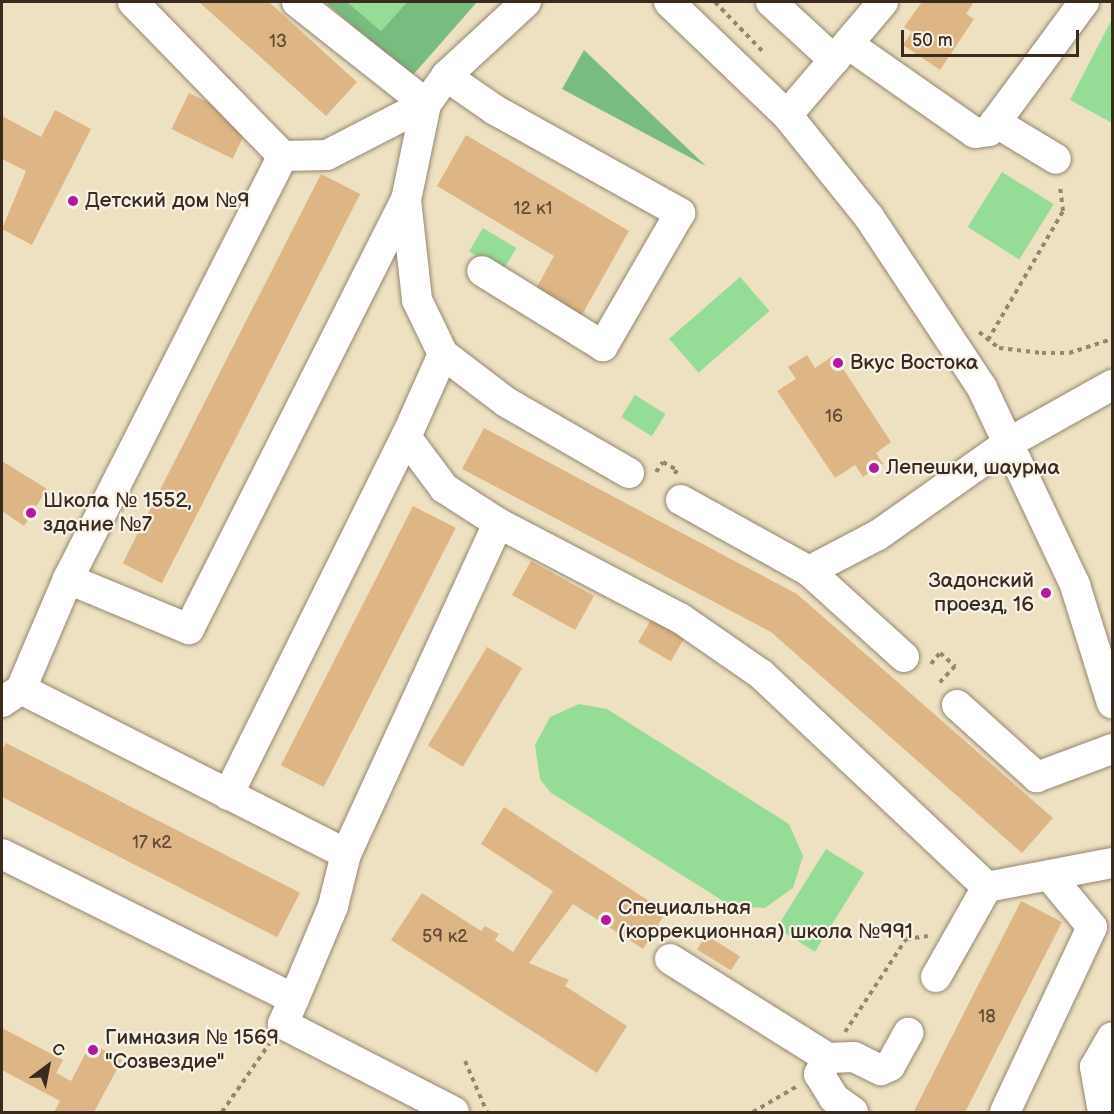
<!DOCTYPE html>
<html>
<head>
<meta charset="utf-8">
<style>
	body { margin:0 }
	#map { position:relative; width:1114px; height:1114px; overflow:hidden; background:#eee1c2; font-family:"Balsamiq Sans",sans-serif }
	div>[style] { position:absolute }
	.green>* { inset:0; background:#95dd97; transform-origin:0 0 }
	.forest>* { inset:0; background:#78bc80 }
	.building>* { inset:0; background:#deb584; transform-origin:0 0 }
	.path>* { height:4px; margin-top:-2px; transform-origin:0; background:repeating-linear-gradient(90deg,#948670 0 4.5px,transparent 0 9px) }
	.roads { filter:drop-shadow(0 0 2px #948670) drop-shadow(0 0 2px #948670) }
	.minor>* { height:30px; margin:-15px; padding:0 15px; transform-origin:15px; border-radius:15px; background:#fff }
	.dots>* { width:16px; height:16px; translate:-50% -50%; box-sizing:border-box; border:3px solid #f7f3e8; border-radius:50% }
	span { translate:-50% -50%; white-space:nowrap; text-align:center; line-height:1.15; -webkit-text-stroke:4.5px #f7f3e8; paint-order:stroke }
	.number-label { font-size:18px; color:#644d38 }
	.number-label span { -webkit-text-stroke-width:0 }
	.poi-label { font-size:21px; color:#3b2a1e }
	.left { translate:0 -50%; text-align:left }
	.right { translate:-100% -50%; text-align:right }
	.frame { position:absolute; inset:0; border:3px solid #3b2a1e; pointer-events:none }
	.north { position:absolute; left:18px; top:1036px; width:60px; height:60px; -webkit-text-stroke:4px #f7f3e8; paint-order:stroke; rotate:32deg; font-size:16px; font-weight:700; line-height:24px; text-align:center; color:#3b2a1e }
	.north::after { content:''; display:block; margin:auto; width:21px; height:27px; background:#3b2a1e; clip-path:polygon(50% 0,100% 100%,50% 72%,0 100%) }
	.scale { position:absolute; left:901px; top:30px; width:178px; height:27px; box-sizing:border-box; border:3px solid #3b2a1e; border-top:0; padding-left:8px; font-size:18px; line-height:21px; white-space:nowrap; color:#3b2a1e; -webkit-text-stroke:4px #f7f3e8; paint-order:stroke }
</style>
</head>
<body>
<div id="map">
	<div class="green">
		<i style="clip-path:polygon(347px 2px,407px 2px,381px 31px)"></i>
		<i style="clip-path:polygon(1112px 19px,1112px 123px,1070px 100px)"></i>
		<i style="left:1002px;top:172px;width:61px;height:65px;rotate:32deg"></i>
		<i style="left:483px;top:228px;width:39px;height:27px;rotate:31deg"></i>
		<i style="left:740px;top:277px;width:45px;height:94px;rotate:49deg"></i>
		<i style="left:635px;top:395px;width:36px;height:26px;rotate:32deg"></i>
		<i style="clip-path:polygon(579px 704px,607px 709px,789px 824px,803px 856px,793px 888px,765px 908px,731px 906px,550px 792px,540px 779px,535px 745px,550px 717px)"></i>
		<i style="left:826px;top:849px;width:45px;height:93px;rotate:32deg"></i>
	</div>
	<div class="forest">
		<i style="clip-path:polygon(325px 2px,347px 2px,381px 31px,407px 2px,477px 2px,412px 76px)"></i>
		<i style="clip-path:polygon(584px 50px,706px 166px,562px 89px)"></i>
	</div>
	<div class="building">
		<i style="clip-path:polygon(199px 2px,269px 2px,357px 82px,326px 116px)"></i>
		<i style="clip-path:polygon(922px 2px,974px 2px,966px 14px,974px 19px,940px 70px,903px 45px,912px 32px,904px 27px)"></i>
		<i style="left:189px;top:93px;width:68px;height:40px;rotate:26deg"></i>
		<i style="clip-path:polygon(55px 110px,91px 129px,32px 245px,2px 229px,26px 171px,2px 159px,2px 116px,41px 137px)"></i>
		<i style="clip-path:polygon(466px 135px,629px 231px,579px 320px,533px 294px,554px 256px,437px 186px)"></i>
		<i style="left:321px;top:174px;width:44px;height:437px;rotate:27deg"></i>
		<i style="clip-path:polygon(807px 355px,815px 368px,834px 355px,891px 442px,876px 453px,883px 464px,863px 477px,855px 465px,835px 478px,777px 391px,796px 379px,788px 367px)"></i>
		<i style="clip-path:polygon(484px 428px,797px 594px,1053px 818px,1022px 853px,771px 632px,462px 469px)"></i>
		<i style="clip-path:polygon(2px 461px,47px 489px,24px 526px,2px 511px)"></i>
		<i style="left:413px;top:506px;width:48px;height:291px;rotate:27deg"></i>
		<i style="left:531px;top:561px;width:72px;height:39px;rotate:29deg"></i>
		<i style="left:652px;top:618px;width:38px;height:28px;rotate:30deg"></i>
		<i style="left:487px;top:647px;width:41px;height:115px;rotate:31deg"></i>
		<i style="left:6px;top:743px;width:330px;height:50px;rotate:27deg"></i>
		<i style="clip-path:polygon(504px 807px,666px 912px,643px 949px,573px 904px,529px 963px,569px 980px,565px 986px,627px 1026px,597px 1073px,391px 940px,422px 893px,481px 931px,485px 926px,499px 934px,495px 940px,513px 952px,553px 891px,481px 844px)"></i>
		<i style="left:1021px;top:901px;width:46px;height:237px;rotate:27deg"></i>
		<i style="left:706px;top:935px;width:40px;height:17px;rotate:32deg"></i>
		<i style="clip-path:polygon(2px 1028px,63px 1060px,56px 1073px,71px 1081px,91px 1043px,122px 1060px,94px 1112px,54px 1112px,60px 1101px,2px 1070px)"></i>
	</div>
	<div class="path">
		<i style="left:715px;top:2px;width:71px;rotate:46.1deg"></i>
		<i style="left:979px;top:332px;width:26px;rotate:39deg"></i>
		<i style="left:999px;top:348px;width:43px;rotate:6.6deg"></i>
		<i style="left:1042px;top:353px;width:27px"></i>
		<i style="left:1069px;top:353px;width:45px;rotate:-18deg"></i>
		<i style="left:988px;top:340px;width:149px;rotate:-59.8deg"></i>
		<i style="left:1063px;top:211px;width:26px;rotate:-97deg"></i>
		<i style="left:656px;top:472px;width:12px;rotate:-55deg"></i>
		<i style="left:663px;top:462px;width:16px;rotate:30deg"></i>
		<i style="left:677px;top:470px;width:6px;rotate:121deg"></i>
		<i style="left:931px;top:664px;width:14px;rotate:-51deg"></i>
		<i style="left:940px;top:653px;width:20px;rotate:41deg"></i>
		<i style="left:955px;top:666px;width:25px;rotate:133deg"></i>
		<i style="left:845px;top:1032px;width:111px;rotate:-56.7deg"></i>
		<i style="left:906px;top:939px;width:22px;rotate:-8deg"></i>
		<i style="left:465px;top:1061px;width:56px;rotate:66.7deg"></i>
		<i style="left:222px;top:1112px;width:83px;rotate:-55.3deg"></i>
		<i style="left:753px;top:1112px;width:50px;rotate:-30.2deg"></i>
	</div>
	<div class="roads">
		<div class="minor">
			<i style="left:133px;top:2px;width:215px;rotate:45.8deg"></i>
			<i style="left:297px;top:2px;width:164px;rotate:38.3deg"></i>
			<i style="left:426px;top:104px;width:34px;rotate:-54deg"></i>
			<i style="left:446px;top:76px;width:109px;rotate:-42.8deg"></i>
			<i style="left:669px;top:2px;width:163px;rotate:43.8deg"></i>
			<i style="left:787px;top:115px;width:131px;rotate:51.2deg"></i>
			<i style="left:869px;top:217px;width:205px;rotate:56.5deg"></i>
			<i style="left:982px;top:388px;width:218px;rotate:64.7deg"></i>
			<i style="left:1075px;top:585px;width:124px;rotate:72.6deg"></i>
			<i style="left:771px;top:2px;width:86px;rotate:42.6deg"></i>
			<i style="left:834px;top:60px;width:76px;rotate:-49.8deg"></i>
			<i style="left:848px;top:44px;width:155px;rotate:35deg"></i>
			<i style="left:975px;top:133px;width:14px;rotate:-8deg"></i>
			<i style="left:989px;top:131px;width:160px;rotate:-53.6deg"></i>
			<i style="left:446px;top:76px;width:60px;rotate:34.8deg"></i>
			<i style="left:495px;top:110px;width:212px;rotate:29.1deg"></i>
			<i style="left:680px;top:213px;width:154px;rotate:120.1deg"></i>
			<i style="left:603px;top:346px;width:142px;rotate:-148.2deg"></i>
			<i style="left:787px;top:115px;width:72px;rotate:-49.5deg"></i>
			<i style="left:995px;top:122px;width:71px;rotate:31.2deg"></i>
			<i style="left:406px;top:200px;width:101px;rotate:83.7deg"></i>
			<i style="left:417px;top:300px;width:60px;rotate:64.3deg"></i>
			<i style="left:443px;top:354px;width:79px;rotate:37.3deg"></i>
			<i style="left:506px;top:402px;width:142px;rotate:30deg"></i>
			<i style="left:443px;top:354px;width:91px;rotate:114deg"></i>
			<i style="left:406px;top:437px;width:64px;rotate:53.3deg"></i>
			<i style="left:444px;top:488px;width:64px;rotate:32.9deg"></i>
			<i style="left:498px;top:523px;width:205px;rotate:27.6deg"></i>
			<i style="left:680px;top:618px;width:98px;rotate:34.7deg"></i>
			<i style="left:761px;top:674px;width:311px;rotate:43.3deg"></i>
			<i style="left:987px;top:887px;width:127px;rotate:-10.9deg"></i>
			<i style="left:681px;top:500px;width:146px;rotate:29deg"></i>
			<i style="left:68px;top:579px;width:131px;rotate:22.5deg"></i>
			<i style="left:189px;top:629px;width:481px;rotate:-63.2deg"></i>
			<i style="left:406px;top:200px;width:98px;rotate:-78.2deg"></i>
			<i style="left:904px;top:657px;width:128px;rotate:-137.8deg"></i>
			<i style="left:809px;top:571px;width:78px;rotate:-27.6deg"></i>
			<i style="left:878px;top:535px;width:161px;rotate:-35.2deg"></i>
			<i style="left:1010px;top:442px;width:117px;rotate:-29.2deg"></i>
			<i style="left:21px;top:689px;width:364px;rotate:26.9deg"></i>
			<i style="left:346px;top:854px;width:364px;rotate:-65.3deg"></i>
			<i style="left:2px;top:702px;width:23px;rotate:-34deg"></i>
			<i style="left:21px;top:689px;width:120px;rotate:-66.9deg"></i>
			<i style="left:68px;top:579px;width:475px;rotate:-63.1deg"></i>
			<i style="left:283px;top:156px;width:44px;rotate:-1.3deg"></i>
			<i style="left:327px;top:155px;width:111px;rotate:-27.3deg"></i>
			<i style="left:957px;top:705px;width:108px;rotate:42deg"></i>
			<i style="left:1037px;top:777px;width:80px;rotate:-20.5deg"></i>
			<i style="left:228px;top:795px;width:400px;rotate:-63.6deg"></i>
			<i style="left:2px;top:854px;width:326px;rotate:26.4deg"></i>
			<i style="left:294px;top:999px;width:101px;rotate:-67.2deg"></i>
			<i style="left:333px;top:906px;width:54px;rotate:-76deg"></i>
			<i style="left:670px;top:959px;width:186px;rotate:32.1deg"></i>
			<i style="left:936px;top:977px;width:103px;rotate:-60.5deg"></i>
			<i style="left:294px;top:999px;width:27px;rotate:114deg"></i>
			<i style="left:283px;top:1024px;width:192px;rotate:27.2deg"></i>
			<i style="left:853px;top:1112px;width:24px;rotate:-144deg"></i>
			<i style="left:834px;top:1098px;width:28px;rotate:-122deg"></i>
			<i style="left:819px;top:1074px;width:18px;rotate:-61deg"></i>
			<i style="left:828px;top:1058px;width:26px;rotate:-2deg"></i>
			<i style="left:854px;top:1057px;width:30px;rotate:26deg"></i>
			<i style="left:881px;top:1070px;width:10px;rotate:-24deg"></i>
			<i style="left:890px;top:1066px;width:38px;rotate:-61deg"></i>
			<i style="left:1005px;top:1112px;width:204px;rotate:-64.8deg"></i>
			<i style="left:1092px;top:927px;width:67px;rotate:-129.6deg"></i>
			<i style="left:1103px;top:1112px;width:46px;rotate:-100.1deg"></i>
			<i style="left:1095px;top:1067px;width:34px;rotate:-60deg"></i>
		</div>
	</div>
	<div class="dots">
		<i style="left:73px;top:201px;background:#b5179e"></i>
		<i style="left:838px;top:363px;background:#b5179e"></i>
		<i style="left:874px;top:468px;background:#b5179e"></i>
		<i style="left:31px;top:513px;background:#b5179e"></i>
		<i style="left:1046px;top:593px;background:#b5179e"></i>
		<i style="left:606px;top:920px;background:#b5179e"></i>
		<i style="left:93px;top:1050px;background:#b5179e"></i>
	</div>
	<div class="number-label">
		<span style="left:278px;top:42px">13</span>
		<span style="left:533px;top:209px">12 к1</span>
		<span style="left:834px;top:417px">16</span>
		<span style="left:152px;top:843px">17 к2</span>
		<span style="left:445px;top:937px">59 к2</span>
		<span style="left:987px;top:1017px">18</span>
	</div>
	<div class="poi-label">
		<span class="left" style="left:85px;top:201px">Детский дом №9</span>
		<span class="left" style="left:850px;top:363px">Вкус Востока</span>
		<span class="left" style="left:886px;top:468px">Лепешки, шаурма</span>
		<span class="left" style="left:43px;top:513px">Школа № 1552,<br>здание №7</span>
		<span class="right" style="left:1034px;top:593px">Задонский<br>проезд, 16</span>
		<span class="left" style="left:618px;top:920px">Специальная<br>(коррекционная) школа №991</span>
		<span class="left" style="left:105px;top:1050px">Гимназия № 1569<br>"Созвездие"</span>
	</div>
	<div class="frame"></div>
	<div class="north">С</div>
	<div class="scale">50 m</div>
</div>
</body>
</html>
